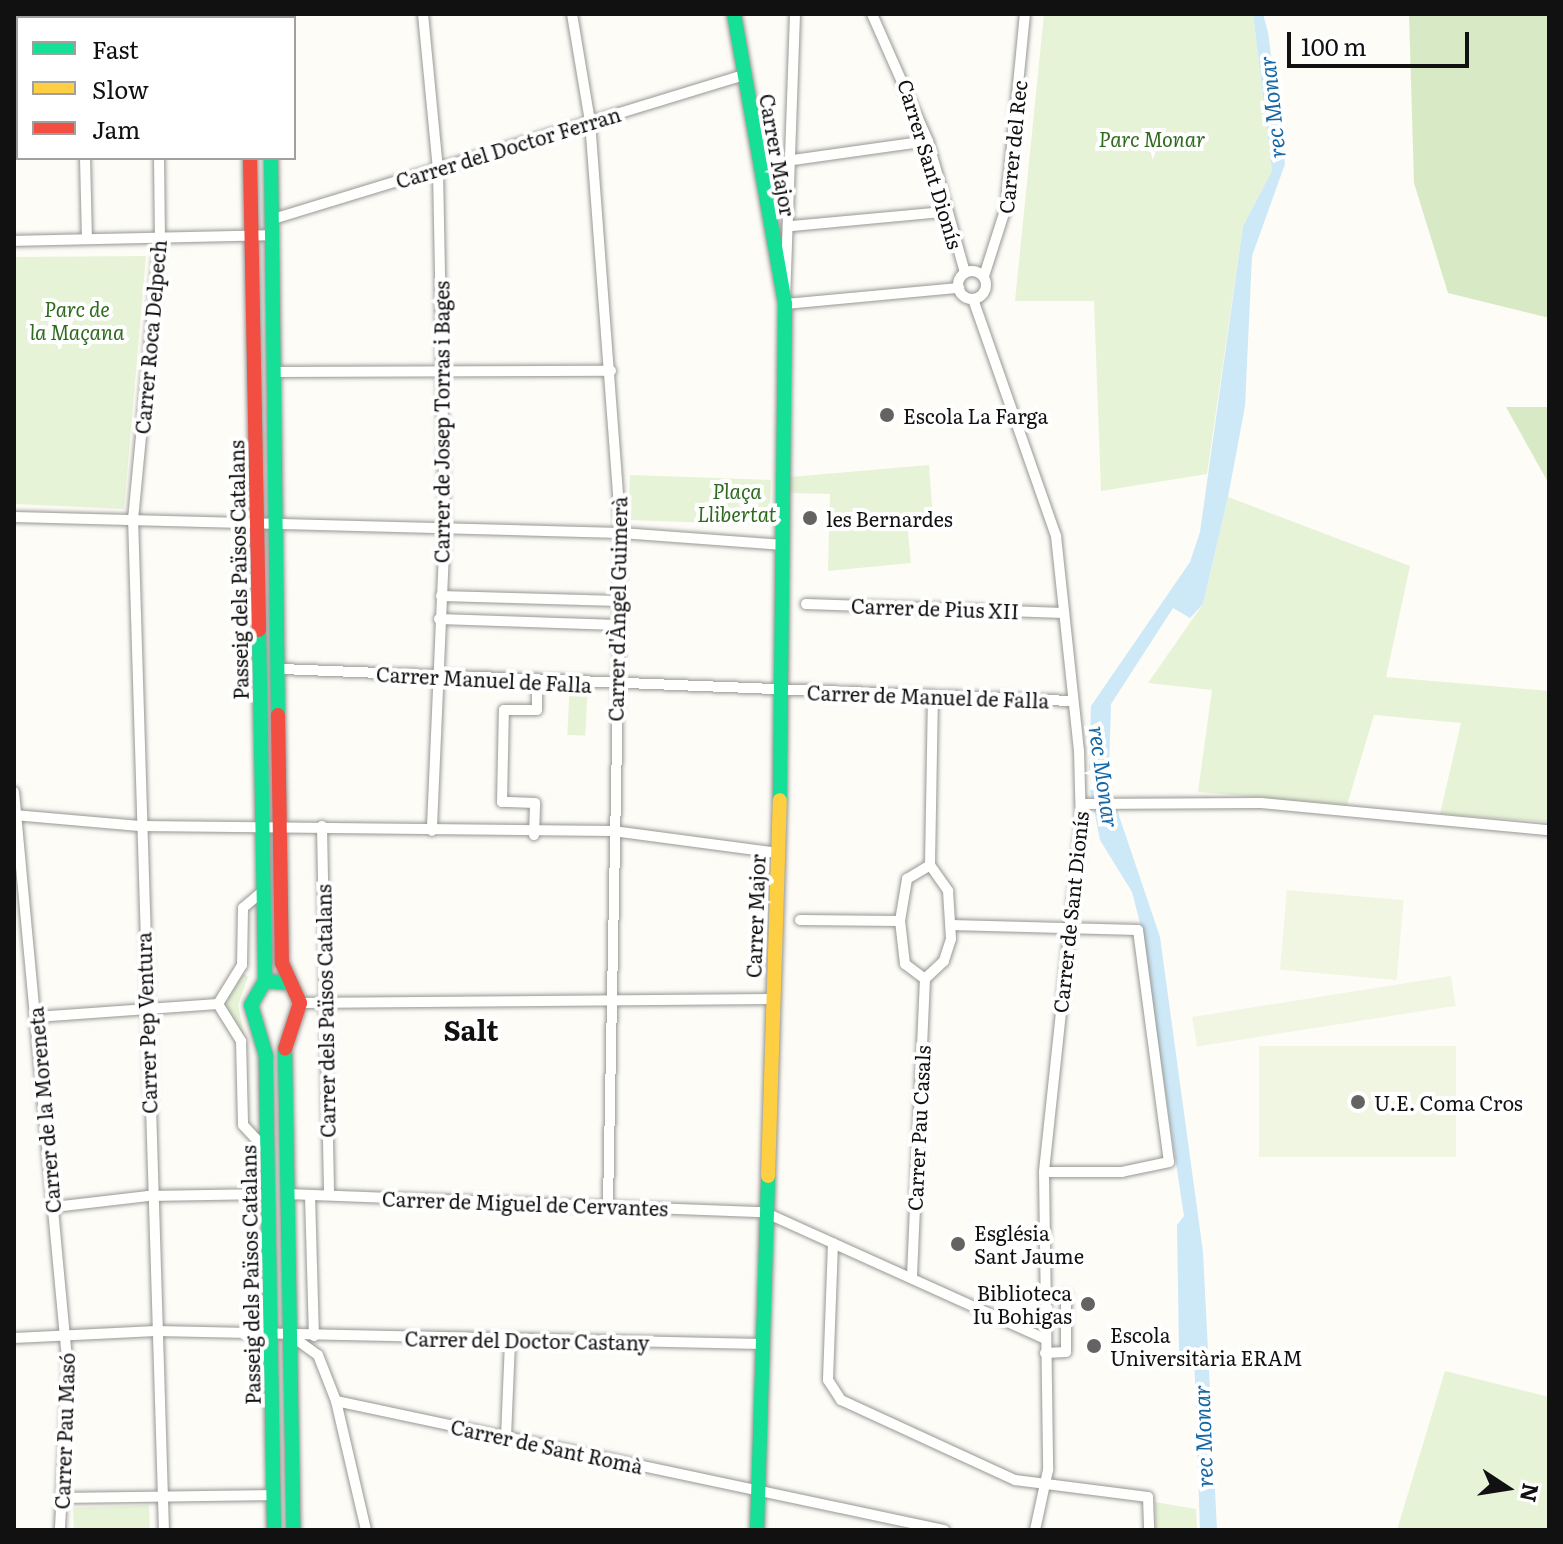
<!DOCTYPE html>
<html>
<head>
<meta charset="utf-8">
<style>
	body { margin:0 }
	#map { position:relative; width:1563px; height:1544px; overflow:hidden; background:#fdfcf7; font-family:Literata,serif }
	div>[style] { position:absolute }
	.green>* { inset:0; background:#e7f3d7; transform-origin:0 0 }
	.forest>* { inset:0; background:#d8eac5 }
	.pitch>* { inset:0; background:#f0f6e1; transform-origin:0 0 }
	.water>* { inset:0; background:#cde8f7 }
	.canal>* { height:12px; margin:-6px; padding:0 6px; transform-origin:6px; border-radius:6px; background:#cde8f7 }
	.roads { filter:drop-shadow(0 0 2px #979795) drop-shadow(0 0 2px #979795) }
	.street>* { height:10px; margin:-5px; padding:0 5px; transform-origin:5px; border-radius:5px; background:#fffffe }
	.street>.ring { margin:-5px; padding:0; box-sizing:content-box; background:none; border:10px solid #fffffe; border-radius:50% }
	.fast>* { height:14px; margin:-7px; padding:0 7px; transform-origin:7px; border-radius:7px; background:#16e098 }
	.slow>* { height:14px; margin:-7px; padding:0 7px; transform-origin:7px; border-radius:7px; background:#ffcf43 }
	.jam>* { height:14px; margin:-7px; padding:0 7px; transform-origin:7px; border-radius:7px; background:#f24e42 }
	.dots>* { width:22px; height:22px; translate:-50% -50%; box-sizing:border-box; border:4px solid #fff; border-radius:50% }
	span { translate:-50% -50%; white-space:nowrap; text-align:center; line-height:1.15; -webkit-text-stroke:8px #fff; paint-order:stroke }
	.park-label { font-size:20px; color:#2f6b1f; font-style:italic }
	.street-label { font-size:20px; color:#111 }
	.poi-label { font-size:20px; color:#111 }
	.left { translate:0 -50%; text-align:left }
	.right { translate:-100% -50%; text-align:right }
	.water-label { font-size:22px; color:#1768a6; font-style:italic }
	.district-label { font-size:28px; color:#111; font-weight:700 }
	.frame { position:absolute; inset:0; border:16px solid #111; pointer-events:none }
	.legend { position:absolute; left:16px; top:16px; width:280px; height:144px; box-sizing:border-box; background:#fff; border:2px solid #a0a0a0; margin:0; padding:10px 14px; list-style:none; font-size:24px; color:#111 }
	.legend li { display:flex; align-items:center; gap:16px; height:40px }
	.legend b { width:40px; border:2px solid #a0a0a0 }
	.north { position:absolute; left:1467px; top:1448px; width:80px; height:80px; -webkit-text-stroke:6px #fff; paint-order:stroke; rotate:102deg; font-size:22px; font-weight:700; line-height:32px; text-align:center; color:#111 }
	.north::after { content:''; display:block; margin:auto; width:28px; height:36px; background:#111; clip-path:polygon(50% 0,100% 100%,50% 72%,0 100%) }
	.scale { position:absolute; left:1287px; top:32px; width:182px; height:36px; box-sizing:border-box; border:4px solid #111; border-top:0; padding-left:10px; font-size:24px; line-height:28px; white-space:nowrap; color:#111; -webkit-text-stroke:6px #fff; paint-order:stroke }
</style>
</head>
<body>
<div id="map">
	<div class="green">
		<i style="clip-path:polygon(1044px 14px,1253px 14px,1272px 171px,1243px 226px,1207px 474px,1101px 491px,1094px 301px,1015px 301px)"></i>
		<i style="clip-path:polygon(146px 256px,124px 509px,14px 504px,14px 257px)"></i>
		<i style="clip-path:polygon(929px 465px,933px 519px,907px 522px,911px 563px,828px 571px,830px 494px,790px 493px,790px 477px)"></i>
		<i style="left:630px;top:475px;width:141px;height:45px;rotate:2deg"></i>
		<i style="clip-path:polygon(1228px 497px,1410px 566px,1386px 677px,1549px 691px,1549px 822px,1440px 814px,1461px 723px,1374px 715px,1347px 805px,1198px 792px,1212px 690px,1148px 683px,1203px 604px)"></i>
		<i style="left:570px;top:683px;width:18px;height:52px;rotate:3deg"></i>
		<i style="clip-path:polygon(243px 973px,248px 977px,238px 1005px,244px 1035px,223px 1011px,223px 995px)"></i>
		<i style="clip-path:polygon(1445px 1371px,1549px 1397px,1549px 1530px,1397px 1530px)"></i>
		<i style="clip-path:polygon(1155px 1502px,1196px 1509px,1197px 1530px,1156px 1530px)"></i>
		<i style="left:149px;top:1505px;width:25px;height:76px;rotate:88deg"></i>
	</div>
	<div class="forest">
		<i style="clip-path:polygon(1409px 14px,1549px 14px,1549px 318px,1448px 293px,1414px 183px)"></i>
		<i style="clip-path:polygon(1506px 407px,1549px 407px,1549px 484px)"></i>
	</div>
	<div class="pitch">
		<i style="left:1287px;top:890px;width:117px;height:80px;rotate:5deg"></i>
		<i style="left:1451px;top:976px;width:30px;height:262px;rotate:81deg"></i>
		<i style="left:1456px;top:1046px;width:111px;height:197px;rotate:90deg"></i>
	</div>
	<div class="water">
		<i style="clip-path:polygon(1253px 14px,1263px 14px,1268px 32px,1285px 164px,1252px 256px,1245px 406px,1228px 497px,1203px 604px,1190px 618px,1173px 608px,1111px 704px,1109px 769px,1089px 770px,1091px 706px,1190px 562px,1200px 532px,1243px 226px,1272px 171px)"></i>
		<i style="clip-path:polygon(1110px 789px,1160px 937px,1203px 1252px,1217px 1530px,1200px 1530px,1194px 1354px,1179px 1351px,1177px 1225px,1184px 1216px,1139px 919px,1132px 892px,1100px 840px,1090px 790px)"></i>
	</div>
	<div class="canal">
		<i style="left:1098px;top:756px;width:49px;rotate:83deg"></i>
	</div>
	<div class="roads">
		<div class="street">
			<i style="left:84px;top:14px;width:4px;rotate:90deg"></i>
			<i style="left:158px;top:14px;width:4px;rotate:90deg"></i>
			<i style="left:423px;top:14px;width:157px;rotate:84.5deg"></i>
			<i style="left:438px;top:170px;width:359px;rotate:88.9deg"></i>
			<i style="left:445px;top:529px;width:302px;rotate:92.5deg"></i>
			<i style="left:572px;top:14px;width:109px;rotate:80.5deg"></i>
			<i style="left:590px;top:121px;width:413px;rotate:85.7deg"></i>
			<i style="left:621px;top:533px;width:673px;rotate:91.11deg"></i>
			<i style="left:795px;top:14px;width:290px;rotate:92deg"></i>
			<i style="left:785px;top:304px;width:175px;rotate:-5.3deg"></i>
			<i style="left:872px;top:14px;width:139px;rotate:66.2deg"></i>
			<i style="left:928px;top:141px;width:137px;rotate:74.3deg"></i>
			<i style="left:14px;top:106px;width:4px"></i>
			<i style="left:85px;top:158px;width:81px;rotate:88.6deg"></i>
			<i style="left:159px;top:158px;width:81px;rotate:89.3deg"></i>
			<i style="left:160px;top:239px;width:279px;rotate:95.5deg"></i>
			<i style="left:133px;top:517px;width:1013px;rotate:88.25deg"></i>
			<i style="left:793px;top:160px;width:136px;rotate:-8deg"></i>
			<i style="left:273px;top:219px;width:493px;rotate:-17deg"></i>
			<i style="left:792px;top:226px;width:153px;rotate:-5.3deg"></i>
			<i style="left:14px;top:241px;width:260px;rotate:-1.3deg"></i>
			<i class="ring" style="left:958px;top:271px;width:18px;height:18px"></i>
			<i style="left:984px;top:276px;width:72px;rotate:-72.3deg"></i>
			<i style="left:1006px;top:207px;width:194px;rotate:-84.4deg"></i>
			<i style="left:973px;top:299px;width:251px;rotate:70.7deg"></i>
			<i style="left:1056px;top:536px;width:216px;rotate:83.9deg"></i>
			<i style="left:1079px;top:751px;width:74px;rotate:88.5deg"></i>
			<i style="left:1081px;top:825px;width:349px;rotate:96.1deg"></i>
			<i style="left:1044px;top:1172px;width:298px;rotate:89.2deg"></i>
			<i style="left:1048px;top:1470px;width:61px;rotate:102.2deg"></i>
			<i style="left:276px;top:372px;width:335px;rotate:-0.2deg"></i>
			<i style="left:14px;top:517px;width:607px;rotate:1.51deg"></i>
			<i style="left:621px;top:533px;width:163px;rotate:4.2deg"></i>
			<i style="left:441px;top:596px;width:178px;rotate:1.6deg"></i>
			<i style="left:806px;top:604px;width:258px;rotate:2deg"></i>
			<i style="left:439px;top:619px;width:179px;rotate:1.9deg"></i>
			<i style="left:281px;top:669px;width:792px;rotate:2.32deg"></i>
			<i style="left:14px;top:792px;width:581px;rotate:84.66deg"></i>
			<i style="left:68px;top:1370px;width:160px;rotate:92.9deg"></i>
			<i style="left:1081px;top:804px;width:180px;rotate:-0.3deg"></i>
			<i style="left:1261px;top:803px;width:289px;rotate:5.4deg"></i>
			<i style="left:14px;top:815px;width:126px;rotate:5deg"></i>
			<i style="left:140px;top:826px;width:473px;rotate:0.6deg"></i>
			<i style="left:613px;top:831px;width:165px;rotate:7.6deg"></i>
			<i style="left:322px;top:826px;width:369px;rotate:88.9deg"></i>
			<i style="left:534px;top:835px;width:32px;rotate:-88deg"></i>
			<i style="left:535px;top:803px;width:33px;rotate:-178deg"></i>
			<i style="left:502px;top:802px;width:92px;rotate:-88.8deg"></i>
			<i style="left:504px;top:710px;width:33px"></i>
			<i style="left:537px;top:710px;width:29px;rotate:-90deg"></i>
			<i style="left:930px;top:865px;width:32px;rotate:55deg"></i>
			<i style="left:948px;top:891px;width:48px;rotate:86.4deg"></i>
			<i style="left:951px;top:939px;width:23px;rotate:108deg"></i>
			<i style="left:944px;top:961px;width:26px;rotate:137deg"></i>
			<i style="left:925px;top:979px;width:25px;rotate:-143deg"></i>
			<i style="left:905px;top:964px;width:43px;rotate:-96.6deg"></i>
			<i style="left:900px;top:921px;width:43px;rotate:-80.5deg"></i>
			<i style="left:907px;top:879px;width:27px;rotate:-31deg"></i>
			<i style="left:930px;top:865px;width:169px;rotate:-89deg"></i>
			<i style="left:263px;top:891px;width:26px;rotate:140deg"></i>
			<i style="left:243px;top:908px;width:57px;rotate:91deg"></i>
			<i style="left:242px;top:965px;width:46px;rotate:121.6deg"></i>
			<i style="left:218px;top:1004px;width:44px;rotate:58.1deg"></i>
			<i style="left:241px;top:1041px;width:84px;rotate:88.6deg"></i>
			<i style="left:243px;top:1125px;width:35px;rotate:47deg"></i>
			<i style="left:800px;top:920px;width:100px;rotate:0.6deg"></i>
			<i style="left:951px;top:925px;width:187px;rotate:1.5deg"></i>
			<i style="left:1138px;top:930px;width:234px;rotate:82.4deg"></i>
			<i style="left:1169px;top:1162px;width:48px;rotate:168deg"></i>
			<i style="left:1122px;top:1172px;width:78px;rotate:180deg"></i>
			<i style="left:300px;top:1003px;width:472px;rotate:-0.5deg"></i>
			<i style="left:36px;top:1017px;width:182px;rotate:-4.1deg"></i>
			<i style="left:287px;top:1194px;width:477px;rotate:2.2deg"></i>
			<i style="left:764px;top:1212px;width:308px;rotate:24.3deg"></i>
			<i style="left:310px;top:1195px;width:141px;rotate:88.4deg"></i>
			<i style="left:54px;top:1207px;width:95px;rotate:-6.7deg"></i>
			<i style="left:148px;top:1196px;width:120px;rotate:-1deg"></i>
			<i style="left:833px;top:1243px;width:137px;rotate:92.1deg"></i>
			<i style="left:828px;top:1380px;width:24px;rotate:57deg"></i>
			<i style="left:841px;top:1400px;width:192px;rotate:24.7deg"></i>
			<i style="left:1015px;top:1480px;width:134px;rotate:7.3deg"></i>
			<i style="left:1148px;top:1497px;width:33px;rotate:88deg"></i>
			<i style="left:912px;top:1276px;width:297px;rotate:-87.5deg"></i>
			<i style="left:293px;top:1337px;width:31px;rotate:36deg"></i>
			<i style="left:318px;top:1355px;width:49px;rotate:68.6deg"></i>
			<i style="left:336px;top:1401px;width:132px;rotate:76.9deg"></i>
			<i style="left:14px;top:1338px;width:142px;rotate:-2.8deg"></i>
			<i style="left:156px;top:1331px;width:606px;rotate:1.23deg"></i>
			<i style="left:1045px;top:1353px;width:21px;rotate:-3deg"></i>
			<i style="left:1066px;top:1352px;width:57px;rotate:-90deg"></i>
			<i style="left:336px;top:1401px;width:622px;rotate:11.98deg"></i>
			<i style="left:506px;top:1437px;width:97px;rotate:-87.6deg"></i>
			<i style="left:64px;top:1498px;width:209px;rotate:-0.8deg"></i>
		</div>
		<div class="fast">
			<i style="left:734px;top:14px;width:294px;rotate:80deg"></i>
			<i style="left:785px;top:304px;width:496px;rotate:90.6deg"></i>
			<i style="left:271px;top:158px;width:557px;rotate:89.28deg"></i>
			<i style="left:259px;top:630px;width:351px;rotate:89deg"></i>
			<i style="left:285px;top:1049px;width:481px;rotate:89deg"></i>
			<i style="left:274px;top:1530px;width:474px;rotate:-91deg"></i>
			<i style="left:266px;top:1056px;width:53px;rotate:-106.4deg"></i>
			<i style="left:251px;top:1005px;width:28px;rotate:-60deg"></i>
			<i style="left:265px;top:981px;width:24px;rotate:5deg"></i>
			<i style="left:757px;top:1530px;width:354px;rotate:-88.2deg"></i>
		</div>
		<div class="slow">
			<i style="left:768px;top:1176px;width:376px;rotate:-88.2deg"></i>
		</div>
		<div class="jam">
			<i style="left:247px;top:14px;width:4px;rotate:90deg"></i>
			<i style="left:269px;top:14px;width:4px;rotate:90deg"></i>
			<i style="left:250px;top:158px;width:472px;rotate:88.9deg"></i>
			<i style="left:278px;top:715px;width:248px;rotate:89.1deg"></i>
			<i style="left:282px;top:963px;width:44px;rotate:65.8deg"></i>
			<i style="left:300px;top:1003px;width:48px;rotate:108.1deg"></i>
		</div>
	</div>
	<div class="dots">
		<i style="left:887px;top:415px;background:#646362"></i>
		<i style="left:810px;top:518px;background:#646362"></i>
		<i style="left:1358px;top:1102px;background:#646362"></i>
		<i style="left:958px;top:1244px;background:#646362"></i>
		<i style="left:1088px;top:1304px;background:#646362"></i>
		<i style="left:1094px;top:1346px;background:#646362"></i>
	</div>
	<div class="park-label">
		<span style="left:1152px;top:138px">Parc Monar</span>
		<span style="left:77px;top:320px">Parc de<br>la Maçana</span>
		<span style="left:737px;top:502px">Plaça<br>Llibertat</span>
	</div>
	<div class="street-label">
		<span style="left:508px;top:147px;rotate:-17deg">Carrer del Doctor Ferran</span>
		<span style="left:1012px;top:147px;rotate:-84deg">Carrer del Rec</span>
		<span style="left:778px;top:155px;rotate:80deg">Carrer Major</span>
		<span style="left:931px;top:164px;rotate:73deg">Carrer Sant Dionís</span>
		<span style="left:150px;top:337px;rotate:-85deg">Carrer Roca Delpech</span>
		<span style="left:441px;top:422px;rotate:-90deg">Carrer de Josep Torras i Bages</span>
		<span style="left:238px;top:570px;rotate:-91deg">Passeig dels Països Catalans</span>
		<span style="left:935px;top:608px;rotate:2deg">Carrer de Pius XII</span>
		<span style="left:617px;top:609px;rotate:-89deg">Carrer d'Àngel Guimerà</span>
		<span style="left:484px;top:679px;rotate:3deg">Carrer Manuel de Falla</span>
		<span style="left:928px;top:696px;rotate:2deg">Carrer de Manuel de Falla</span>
		<span style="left:1070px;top:912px;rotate:-84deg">Carrer de Sant Dionís</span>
		<span style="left:755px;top:916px;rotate:-88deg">Carrer Major</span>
		<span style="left:325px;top:1011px;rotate:-91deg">Carrer dels Països Catalans</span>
		<span style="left:146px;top:1023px;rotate:-92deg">Carrer Pep Ventura</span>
		<span style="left:44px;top:1110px;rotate:-95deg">Carrer de la Moreneta</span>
		<span style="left:918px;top:1128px;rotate:-87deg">Carrer Pau Casals</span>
		<span style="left:525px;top:1203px;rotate:2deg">Carrer de Miguel de Cervantes</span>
		<span style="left:250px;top:1275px;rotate:-91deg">Passeig dels Països Catalans</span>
		<span style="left:527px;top:1340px;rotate:1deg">Carrer del Doctor Castany</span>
		<span style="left:64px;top:1431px;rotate:-88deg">Carrer Pau Masó</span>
		<span style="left:547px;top:1446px;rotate:12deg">Carrer de Sant Romà</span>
	</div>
	<div class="poi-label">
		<span class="left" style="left:903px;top:415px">Escola La Farga</span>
		<span class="left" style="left:826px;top:518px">les Bernardes</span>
		<span class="left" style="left:1374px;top:1102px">U.E. Coma Cros</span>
		<span class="left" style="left:974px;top:1244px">Església<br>Sant Jaume</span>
		<span class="right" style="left:1072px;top:1304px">Biblioteca<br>Iu Bohigas</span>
		<span class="left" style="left:1110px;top:1346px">Escola<br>Universitària ERAM</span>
	</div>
	<div class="water-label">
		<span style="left:1271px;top:107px;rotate:-96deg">rec Monar</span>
		<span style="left:1105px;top:777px;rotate:82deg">rec Monar</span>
		<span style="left:1202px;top:1436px;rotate:-92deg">rec Monar</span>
	</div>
	<div class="district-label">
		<span style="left:471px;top:1029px">Salt</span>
	</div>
	<div class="frame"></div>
	<ul class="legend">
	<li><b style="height:10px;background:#16e098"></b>Fast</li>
	<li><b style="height:10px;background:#ffcf43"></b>Slow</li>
	<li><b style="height:10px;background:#f24e42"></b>Jam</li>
	</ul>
	<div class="north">N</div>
	<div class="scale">100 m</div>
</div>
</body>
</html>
